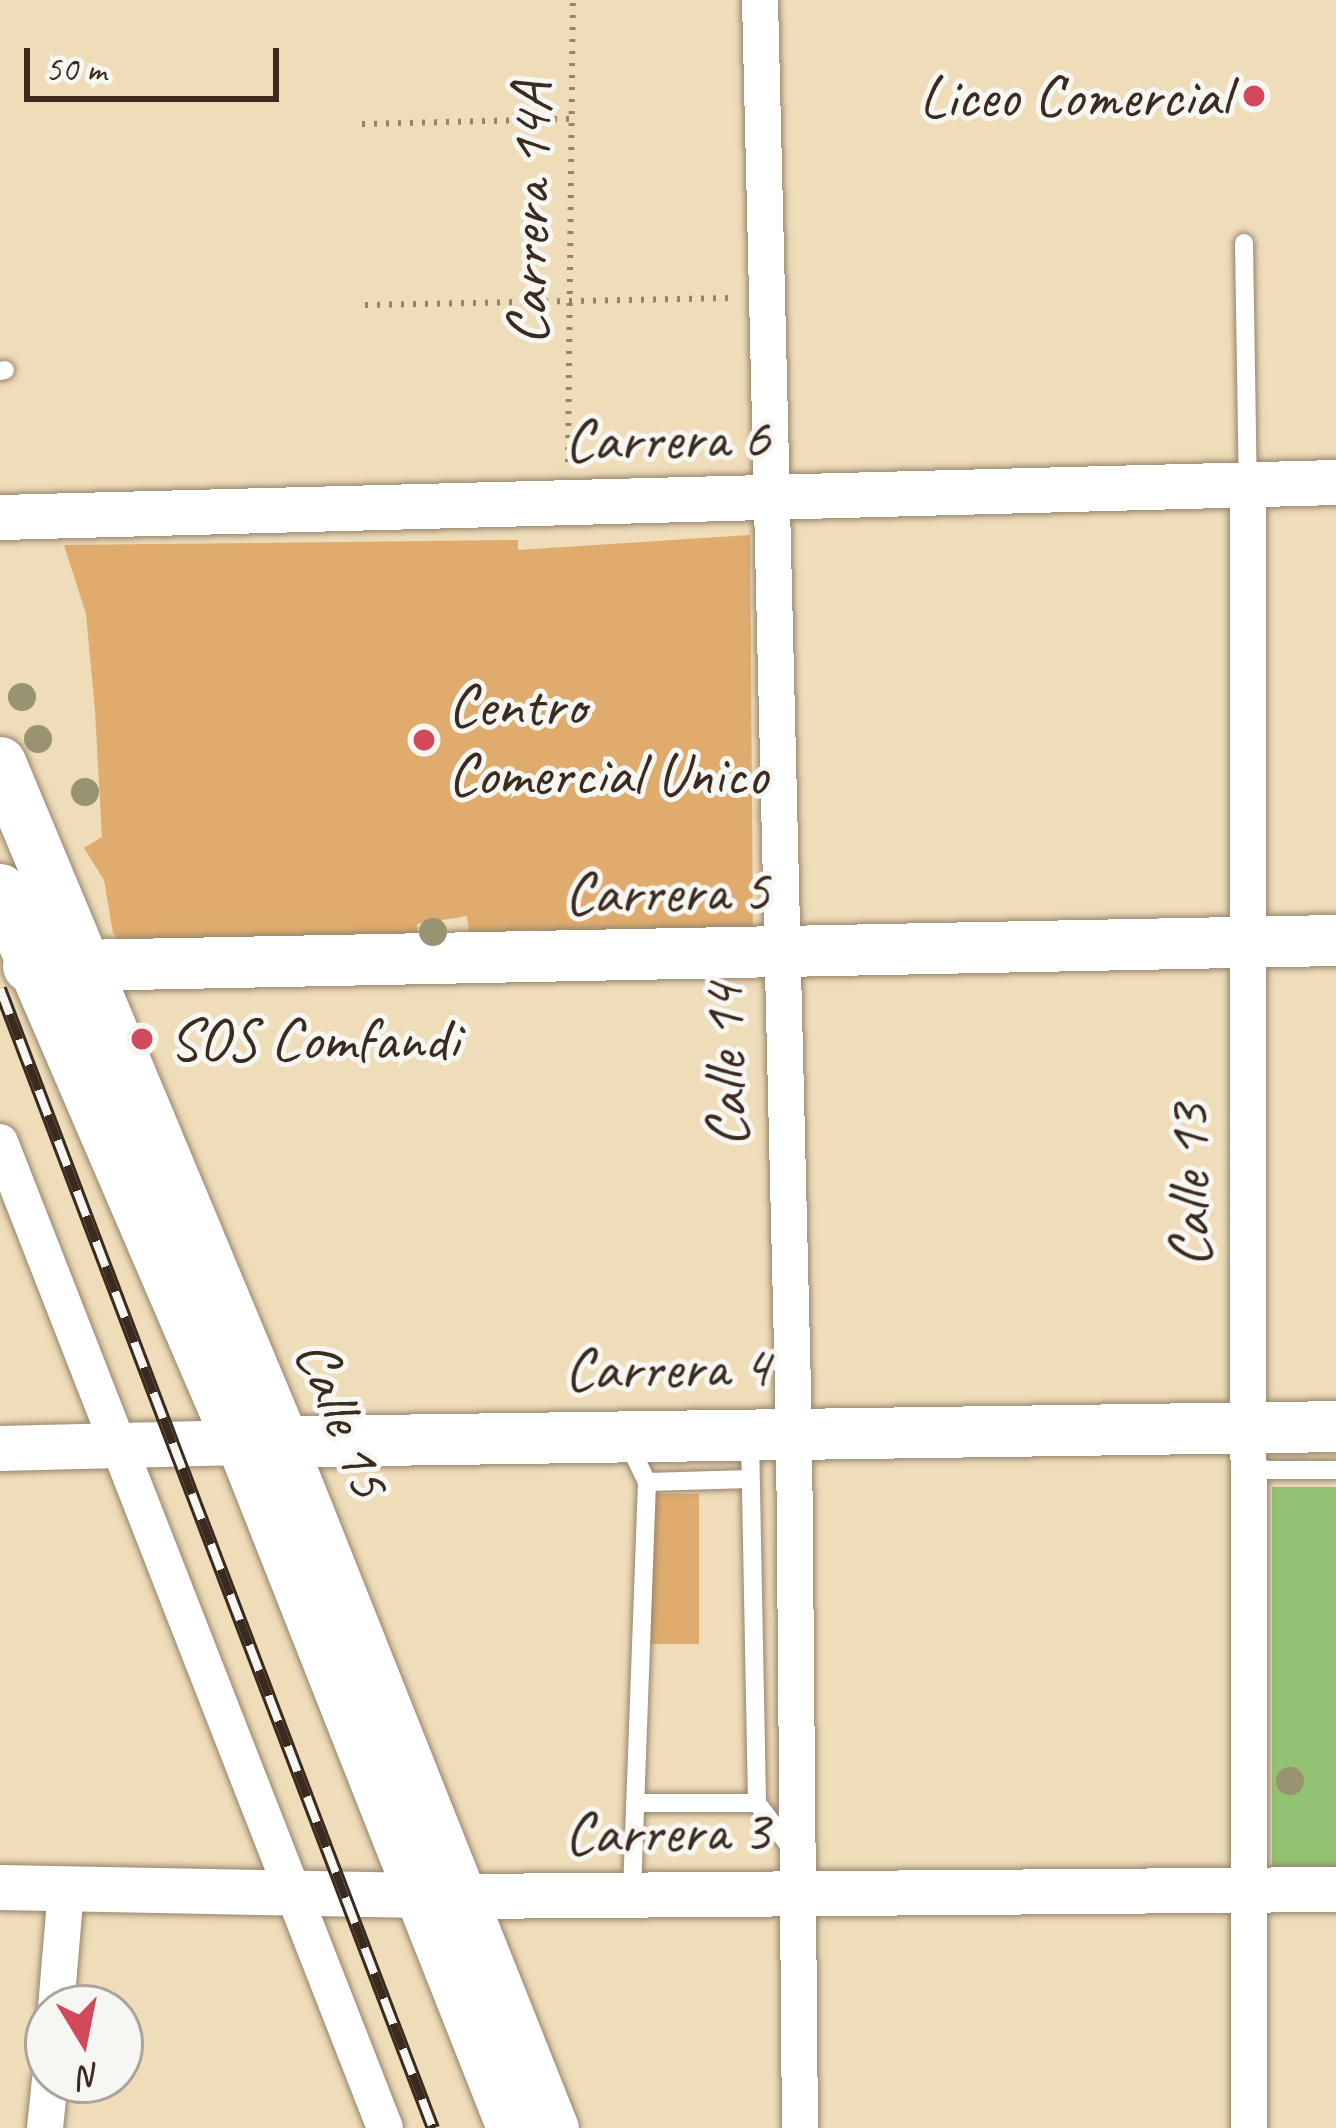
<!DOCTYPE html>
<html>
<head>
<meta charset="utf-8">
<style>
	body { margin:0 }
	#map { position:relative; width:1336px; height:2128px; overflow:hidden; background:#efdcb9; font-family:Caveat,sans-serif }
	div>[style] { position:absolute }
	.green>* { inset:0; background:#93c272; transform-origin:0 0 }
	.building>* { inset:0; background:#dfac6e; transform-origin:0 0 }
	.path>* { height:6px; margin-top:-3px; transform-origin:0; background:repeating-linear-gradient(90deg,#95836c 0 3px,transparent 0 12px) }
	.roads { filter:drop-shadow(0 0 3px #95836c) drop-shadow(0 0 3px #95836c) }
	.service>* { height:18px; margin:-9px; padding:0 9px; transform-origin:9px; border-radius:9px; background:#fff }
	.minor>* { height:36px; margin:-18px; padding:0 18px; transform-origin:18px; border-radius:18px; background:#fff }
	.tertiary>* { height:45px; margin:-22.5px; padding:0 22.5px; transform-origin:22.5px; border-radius:22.5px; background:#fff }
	.secondary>* { height:51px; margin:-25.5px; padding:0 25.5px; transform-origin:25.5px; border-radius:25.5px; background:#fff }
	.rail>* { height:14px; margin-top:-7px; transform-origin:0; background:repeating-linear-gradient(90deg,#f6f6f2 0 27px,#3b2a1e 0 54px); box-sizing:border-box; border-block:3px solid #3b2a1e }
	.trees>* { width:28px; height:28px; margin:-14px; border-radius:50%; background:#9a9372 }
	.dots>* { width:33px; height:33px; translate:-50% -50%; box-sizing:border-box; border:6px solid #f6f6f2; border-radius:50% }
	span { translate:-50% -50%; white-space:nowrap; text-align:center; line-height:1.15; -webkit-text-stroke:10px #f6f6f2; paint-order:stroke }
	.poi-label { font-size:60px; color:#3b2a1e }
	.right { translate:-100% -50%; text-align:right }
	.left { translate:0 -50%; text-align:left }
	.street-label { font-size:60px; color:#3b2a1e }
	.north { position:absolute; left:24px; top:1984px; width:120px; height:120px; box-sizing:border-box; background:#f6f6f2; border:3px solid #aba49d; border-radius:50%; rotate:170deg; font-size:33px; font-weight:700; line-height:48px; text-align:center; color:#3b2a1e }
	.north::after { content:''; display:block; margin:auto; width:42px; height:54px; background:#d1495b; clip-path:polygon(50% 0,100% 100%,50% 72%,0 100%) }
	.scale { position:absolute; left:24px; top:48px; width:255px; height:54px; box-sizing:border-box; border:6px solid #3b2a1e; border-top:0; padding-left:15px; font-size:36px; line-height:42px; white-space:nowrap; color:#3b2a1e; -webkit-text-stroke:9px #f6f6f2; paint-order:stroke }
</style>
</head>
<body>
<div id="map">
	<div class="green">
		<i style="left:1272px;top:1487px;width:64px;height:380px"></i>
	</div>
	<div class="building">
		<i style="clip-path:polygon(750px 535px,753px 939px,540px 945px,538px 930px,469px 933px,467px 916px,417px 924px,418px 935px,125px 945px,113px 933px,104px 880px,84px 848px,102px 837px,95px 711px,86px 614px,64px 545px,518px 540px,518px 550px)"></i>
		<i style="left:651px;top:1494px;width:48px;height:150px"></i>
	</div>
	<div class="path">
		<i style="left:362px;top:124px;width:210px;rotate:-1.4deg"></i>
		<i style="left:365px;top:305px;width:368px;rotate:-1.1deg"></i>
		<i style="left:568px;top:462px;width:462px;rotate:-89.4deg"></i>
	</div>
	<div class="roads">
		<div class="service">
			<i style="left:1244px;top:243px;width:242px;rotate:89.1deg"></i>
			<i style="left:0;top:371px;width:5px;rotate:-11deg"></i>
			<i style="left:750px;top:1437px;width:366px;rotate:88.9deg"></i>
			<i style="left:757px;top:1803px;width:61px;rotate:52.9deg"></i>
			<i style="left:626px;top:1439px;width:48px;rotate:64deg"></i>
			<i style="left:647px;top:1482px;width:410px;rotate:92.1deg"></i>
			<i style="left:1251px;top:1470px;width:85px"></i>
			<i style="left:647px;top:1482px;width:103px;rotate:-1.7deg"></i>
			<i style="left:635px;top:1803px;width:122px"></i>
		</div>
		<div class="minor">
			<i style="left:760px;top:0;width:1432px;rotate:88.64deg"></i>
			<i style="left:794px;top:1432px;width:696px;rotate:89.51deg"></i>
			<i style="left:1248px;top:485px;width:1643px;rotate:89.97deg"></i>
			<i style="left:0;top:1142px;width:1058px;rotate:68.67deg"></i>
			<i style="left:56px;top:2008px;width:119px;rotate:-85.2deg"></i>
			<i style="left:45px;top:2128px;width:48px;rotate:-84.1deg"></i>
		</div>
		<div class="tertiary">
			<i style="left:0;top:517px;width:1336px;rotate:-1.5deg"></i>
			<i style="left:283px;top:1441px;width:739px;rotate:68.33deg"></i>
			<i style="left:0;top:1448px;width:238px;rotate:-1.4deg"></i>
			<i style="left:238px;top:1442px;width:738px;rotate:68.44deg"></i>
			<i style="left:0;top:1887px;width:462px;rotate:1.1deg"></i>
			<i style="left:462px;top:1896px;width:874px;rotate:-0.46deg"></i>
		</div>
		<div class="secondary">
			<i style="left:0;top:762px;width:736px;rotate:67.37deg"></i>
			<i style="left:0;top:889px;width:602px;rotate:66.71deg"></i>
			<i style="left:238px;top:1442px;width:1098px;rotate:-0.83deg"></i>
			<i style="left:28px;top:966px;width:1308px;rotate:-1.14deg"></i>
		</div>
	</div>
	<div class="rail">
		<i style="left:0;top:989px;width:1219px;rotate:69.19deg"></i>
	</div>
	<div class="trees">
		<i style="left:22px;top:697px"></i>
		<i style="left:38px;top:739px"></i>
		<i style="left:85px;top:792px"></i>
		<i style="left:433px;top:932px"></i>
		<i style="left:1290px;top:1781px"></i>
	</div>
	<div class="dots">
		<i style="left:1254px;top:96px;background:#d1495b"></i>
		<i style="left:424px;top:740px;background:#d1495b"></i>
		<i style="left:142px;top:1039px;background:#d1495b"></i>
	</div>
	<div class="poi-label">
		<span class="right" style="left:1230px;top:96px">Liceo Comercial</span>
		<span class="left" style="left:448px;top:740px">Centro<br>Comercial Unico</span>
		<span class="left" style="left:169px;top:1039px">SOS Comfandi</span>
	</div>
	<div class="street-label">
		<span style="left:529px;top:214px;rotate:-89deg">Carrera 14A</span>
		<span style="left:667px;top:439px;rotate:-1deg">Carrera 6</span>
		<span style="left:667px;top:892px;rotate:-1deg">Carrera 5</span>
		<span style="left:725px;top:1066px;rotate:-92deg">Calle 14</span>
		<span style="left:1189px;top:1186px;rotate:-91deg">Calle 13</span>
		<span style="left:667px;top:1368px;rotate:-1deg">Carrera 4</span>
		<span style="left:343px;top:1418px;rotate:68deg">Calle 15</span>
		<span style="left:667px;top:1832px;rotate:-1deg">Carrera 3</span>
	</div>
	<div class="north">N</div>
	<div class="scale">50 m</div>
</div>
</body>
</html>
